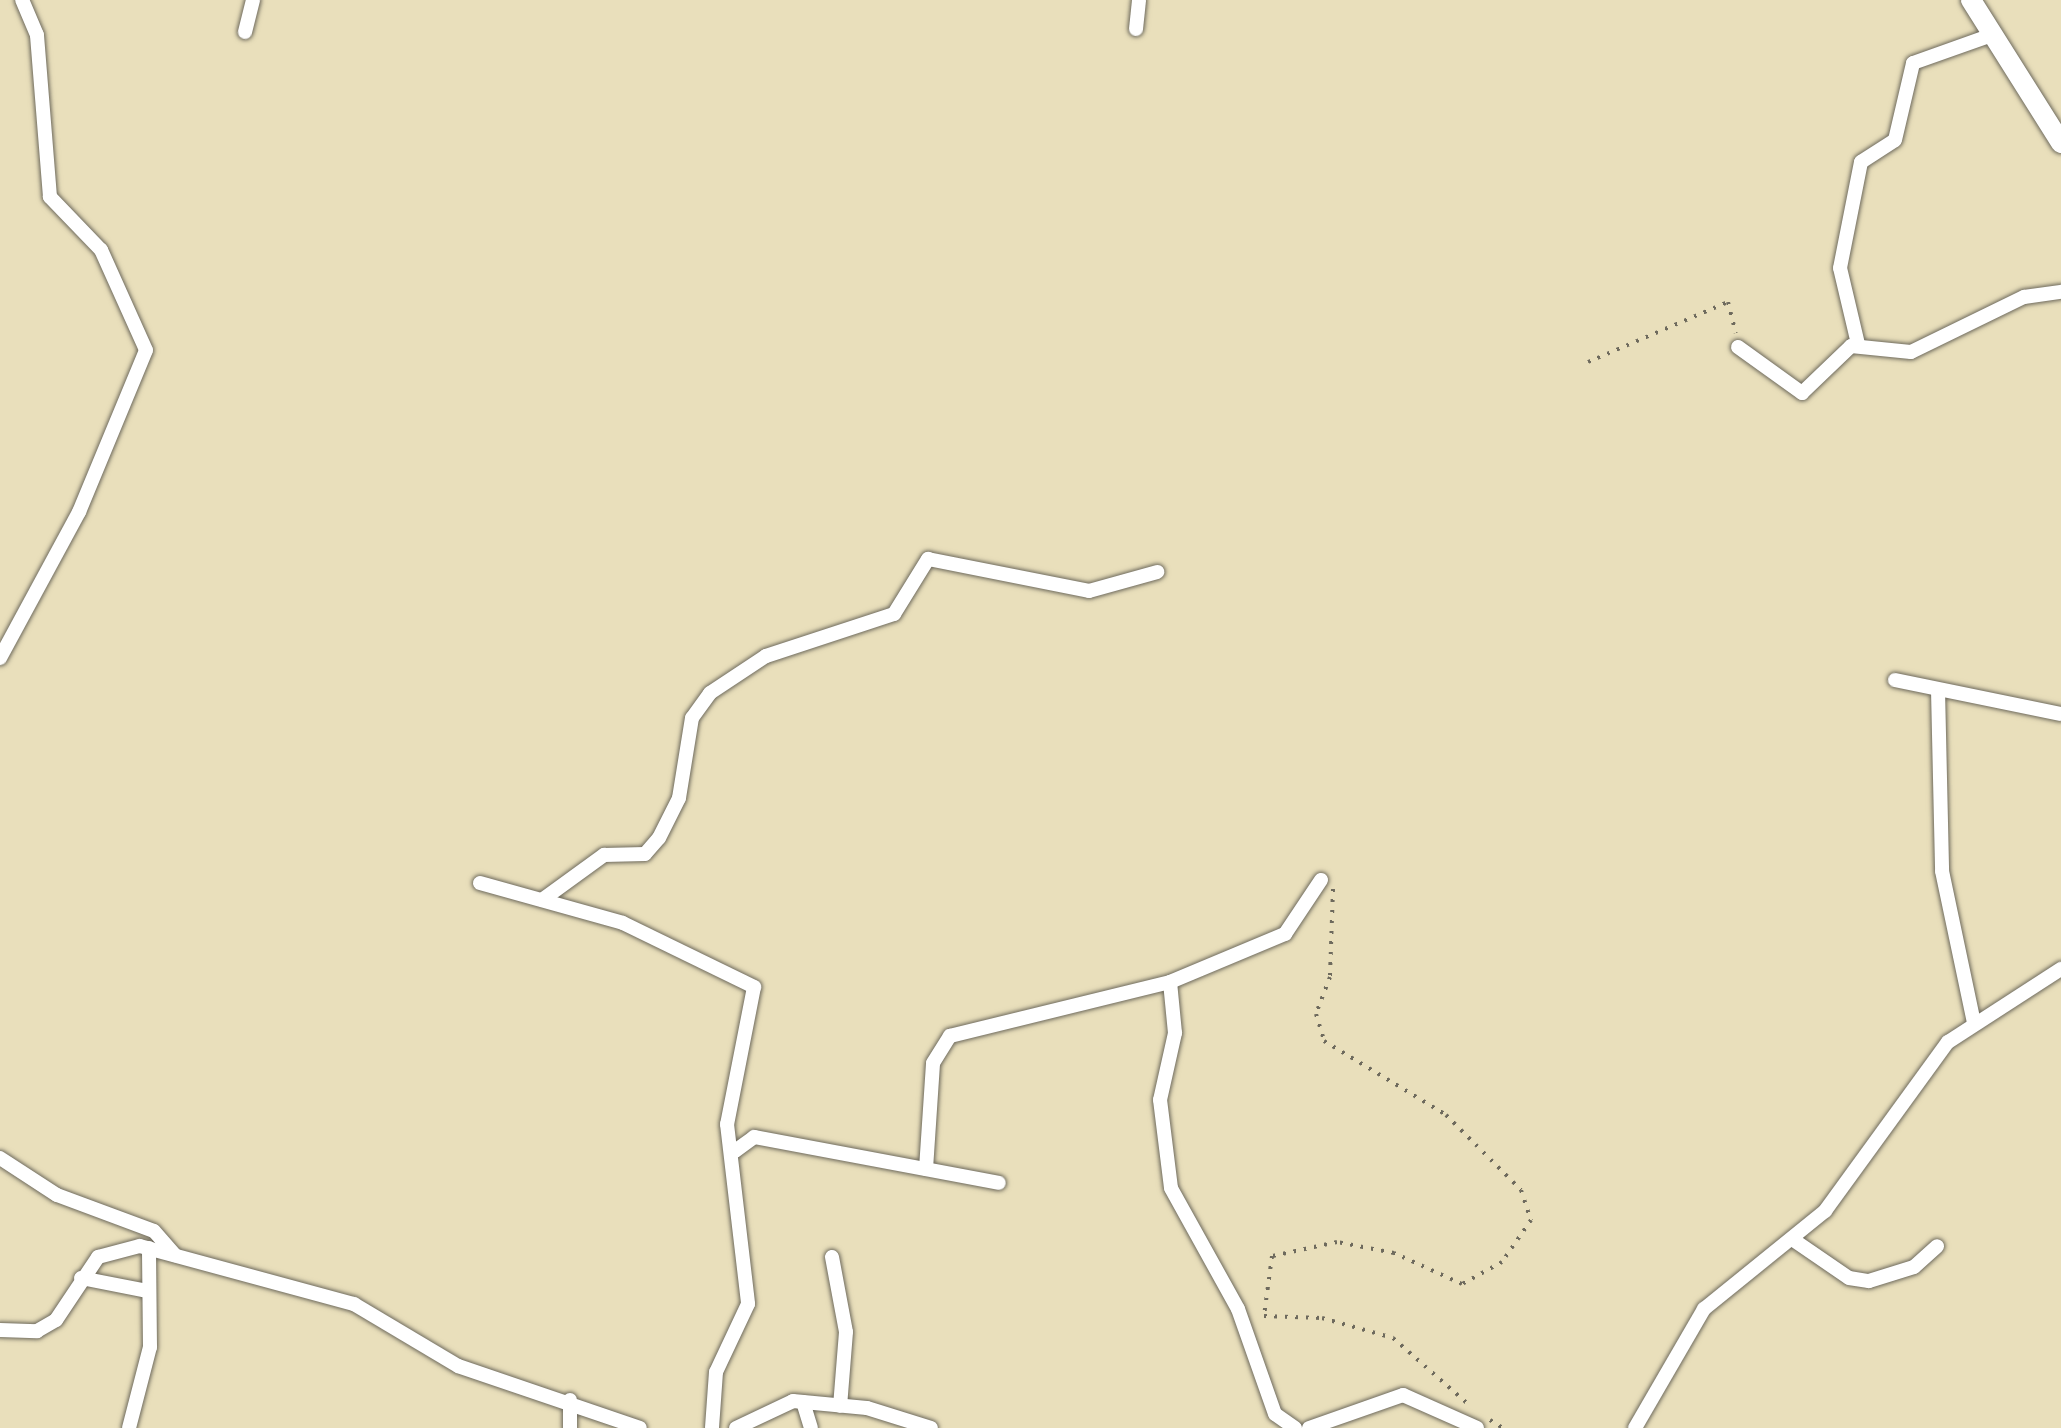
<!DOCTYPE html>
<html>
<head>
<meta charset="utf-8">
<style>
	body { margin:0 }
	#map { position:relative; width:2061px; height:1428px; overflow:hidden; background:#e9dfbb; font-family:"Sorts Mill Goudy",serif }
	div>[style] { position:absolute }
	.path>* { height:4px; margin-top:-2px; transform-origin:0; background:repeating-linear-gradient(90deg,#6e6a5d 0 2.5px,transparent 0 10.5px) }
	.roads { filter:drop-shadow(0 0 2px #6e6a5d) drop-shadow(0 0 2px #6e6a5d) }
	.street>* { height:14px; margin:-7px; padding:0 7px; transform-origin:7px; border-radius:7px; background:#fff }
	.secondary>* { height:20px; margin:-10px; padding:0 10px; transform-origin:10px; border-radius:10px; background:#fff }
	span { translate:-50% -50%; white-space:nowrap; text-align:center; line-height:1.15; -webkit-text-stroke:8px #fcf5e5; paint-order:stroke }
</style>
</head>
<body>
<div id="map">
	<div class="path">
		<i style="left:1588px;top:362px;width:152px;rotate:-23.2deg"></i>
		<i style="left:1728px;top:302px;width:32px;rotate:76deg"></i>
		<i style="left:1333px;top:889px;width:88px;rotate:92deg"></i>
		<i style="left:1330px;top:977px;width:40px;rotate:111deg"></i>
		<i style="left:1316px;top:1014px;width:28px;rotate:73deg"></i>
		<i style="left:1324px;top:1041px;width:143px;rotate:31.2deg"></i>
		<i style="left:1446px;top:1115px;width:106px;rotate:45deg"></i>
		<i style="left:1521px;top:1190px;width:32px;rotate:72deg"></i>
		<i style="left:1531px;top:1220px;width:51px;rotate:124.6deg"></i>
		<i style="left:1502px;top:1262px;width:46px;rotate:151.2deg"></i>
		<i style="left:1462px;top:1284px;width:75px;rotate:-155.5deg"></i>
		<i style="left:1394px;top:1253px;width:58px;rotate:-169.1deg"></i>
		<i style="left:1337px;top:1242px;width:66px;rotate:167.8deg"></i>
		<i style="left:1272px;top:1256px;width:61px;rotate:97.6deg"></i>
		<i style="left:1264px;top:1316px;width:58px;rotate:2deg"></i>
		<i style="left:1322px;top:1318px;width:74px;rotate:15.7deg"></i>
		<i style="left:1393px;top:1338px;width:103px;rotate:41.4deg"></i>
		<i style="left:1490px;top:1420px;width:15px;rotate:32deg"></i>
	</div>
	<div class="roads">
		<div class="street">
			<i style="left:1136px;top:29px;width:29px;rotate:-84deg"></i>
			<i style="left:245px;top:32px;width:33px;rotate:-76deg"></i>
			<i style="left:1858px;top:344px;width:78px;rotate:-103.3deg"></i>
			<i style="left:1840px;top:268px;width:108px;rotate:-78.8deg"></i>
			<i style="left:1861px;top:162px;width:40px;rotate:-32.9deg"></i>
			<i style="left:1895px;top:140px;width:79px;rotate:-76.8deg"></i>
			<i style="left:1913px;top:63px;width:87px;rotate:-19.5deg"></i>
			<i style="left:1738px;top:347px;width:79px;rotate:35.7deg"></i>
			<i style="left:1802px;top:393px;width:68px;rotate:-43.8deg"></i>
			<i style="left:1851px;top:346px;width:60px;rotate:5.7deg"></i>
			<i style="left:1911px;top:352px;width:126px;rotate:-26deg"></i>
			<i style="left:2024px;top:297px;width:37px;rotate:-8deg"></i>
			<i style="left:0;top:658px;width:166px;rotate:-61.6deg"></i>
			<i style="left:79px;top:512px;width:175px;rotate:-67.5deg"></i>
			<i style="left:146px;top:350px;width:110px;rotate:-114.2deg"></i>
			<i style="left:101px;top:250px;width:74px;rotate:-133.9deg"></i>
			<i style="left:50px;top:197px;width:163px;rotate:-94.6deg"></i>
			<i style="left:37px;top:35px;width:38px;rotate:-113deg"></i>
			<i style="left:1895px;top:680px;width:169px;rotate:11.6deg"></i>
			<i style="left:1938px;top:690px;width:181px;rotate:88.7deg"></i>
			<i style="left:1942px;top:871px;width:155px;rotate:78.1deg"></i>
			<i style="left:480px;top:883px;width:148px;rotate:15.6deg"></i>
			<i style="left:623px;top:923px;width:146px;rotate:26deg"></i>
			<i style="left:754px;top:987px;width:140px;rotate:101.1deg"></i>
			<i style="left:727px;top:1124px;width:181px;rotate:83.3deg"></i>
			<i style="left:748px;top:1304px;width:75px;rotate:115.2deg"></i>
			<i style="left:716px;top:1372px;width:56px;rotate:94.1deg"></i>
			<i style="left:542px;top:900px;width:77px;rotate:-36deg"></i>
			<i style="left:604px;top:855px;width:41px;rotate:-1.4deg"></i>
			<i style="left:645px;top:854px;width:21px;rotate:-49deg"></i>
			<i style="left:659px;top:838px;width:45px;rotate:-63.4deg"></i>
			<i style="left:679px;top:798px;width:81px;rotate:-80.8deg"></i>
			<i style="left:692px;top:718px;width:31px;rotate:-54deg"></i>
			<i style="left:710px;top:693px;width:67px;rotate:-33.5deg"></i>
			<i style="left:766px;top:656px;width:135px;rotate:-18.2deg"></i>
			<i style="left:894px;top:614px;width:65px;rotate:-58.3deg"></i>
			<i style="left:928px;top:559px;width:164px;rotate:11.2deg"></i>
			<i style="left:1089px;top:591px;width:71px;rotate:-15.6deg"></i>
			<i style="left:735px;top:1151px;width:24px;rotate:-36deg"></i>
			<i style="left:754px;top:1137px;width:249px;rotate:10.6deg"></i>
			<i style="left:0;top:1158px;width:68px;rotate:33deg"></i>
			<i style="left:57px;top:1195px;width:103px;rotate:20.4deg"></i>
			<i style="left:154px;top:1231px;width:32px;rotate:49deg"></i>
			<i style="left:926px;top:1169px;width:106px;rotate:-86.2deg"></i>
			<i style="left:933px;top:1063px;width:32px;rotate:-58deg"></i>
			<i style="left:950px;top:1036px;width:227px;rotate:-13.8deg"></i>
			<i style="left:1795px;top:1241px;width:65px;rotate:34.4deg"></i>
			<i style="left:1849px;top:1278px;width:20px;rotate:9deg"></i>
			<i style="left:1869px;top:1281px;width:47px;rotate:-17.3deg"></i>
			<i style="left:1914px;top:1267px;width:31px;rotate:-42deg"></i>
			<i style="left:832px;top:1257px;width:76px;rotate:79.4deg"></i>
			<i style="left:846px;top:1332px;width:74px;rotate:94.6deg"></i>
			<i style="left:81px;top:1278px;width:67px;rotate:11.1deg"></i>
			<i style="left:0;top:1330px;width:37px;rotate:2deg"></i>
			<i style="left:37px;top:1331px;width:22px;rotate:-30deg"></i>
			<i style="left:56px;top:1320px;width:76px;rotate:-56.3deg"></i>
			<i style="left:98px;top:1257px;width:43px;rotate:-14.7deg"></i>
			<i style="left:140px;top:1246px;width:222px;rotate:15.2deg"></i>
			<i style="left:354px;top:1304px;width:121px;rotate:30.8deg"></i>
			<i style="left:458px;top:1366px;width:192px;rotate:18.8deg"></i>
			<i style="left:803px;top:1402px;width:27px;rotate:73deg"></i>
			<i style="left:129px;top:1428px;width:84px;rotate:-75.5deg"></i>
			<i style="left:150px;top:1347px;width:99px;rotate:-90.6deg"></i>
			<i style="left:570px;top:1428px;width:28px;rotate:-90deg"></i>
			<i style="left:736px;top:1428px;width:63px;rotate:-25.3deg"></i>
			<i style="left:793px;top:1401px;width:74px;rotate:5.4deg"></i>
			<i style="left:867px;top:1408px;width:67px;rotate:17.4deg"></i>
			<i style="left:1295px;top:1428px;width:24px;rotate:-145deg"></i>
			<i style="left:1275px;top:1414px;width:111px;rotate:-109.4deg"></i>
			<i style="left:1238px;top:1309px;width:138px;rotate:-119deg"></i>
			<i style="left:1171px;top:1188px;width:89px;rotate:-97.1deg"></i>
			<i style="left:1160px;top:1100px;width:69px;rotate:-77.4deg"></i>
			<i style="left:1175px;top:1033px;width:51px;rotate:-95.6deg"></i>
			<i style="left:1170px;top:982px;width:125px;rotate:-22.7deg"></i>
			<i style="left:1285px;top:934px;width:65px;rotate:-56.3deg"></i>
			<i style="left:1309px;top:1428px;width:100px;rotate:-19.3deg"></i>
			<i style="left:1403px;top:1395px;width:81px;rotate:24deg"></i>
			<i style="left:1635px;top:1428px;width:138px;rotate:-59.9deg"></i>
			<i style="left:1704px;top:1309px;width:156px;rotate:-39deg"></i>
			<i style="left:1825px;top:1211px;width:209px;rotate:-54deg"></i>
			<i style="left:1948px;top:1042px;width:135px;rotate:-32.9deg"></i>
		</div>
		<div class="secondary">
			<i style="left:1971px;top:0;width:169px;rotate:57.8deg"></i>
		</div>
	</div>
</div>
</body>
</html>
